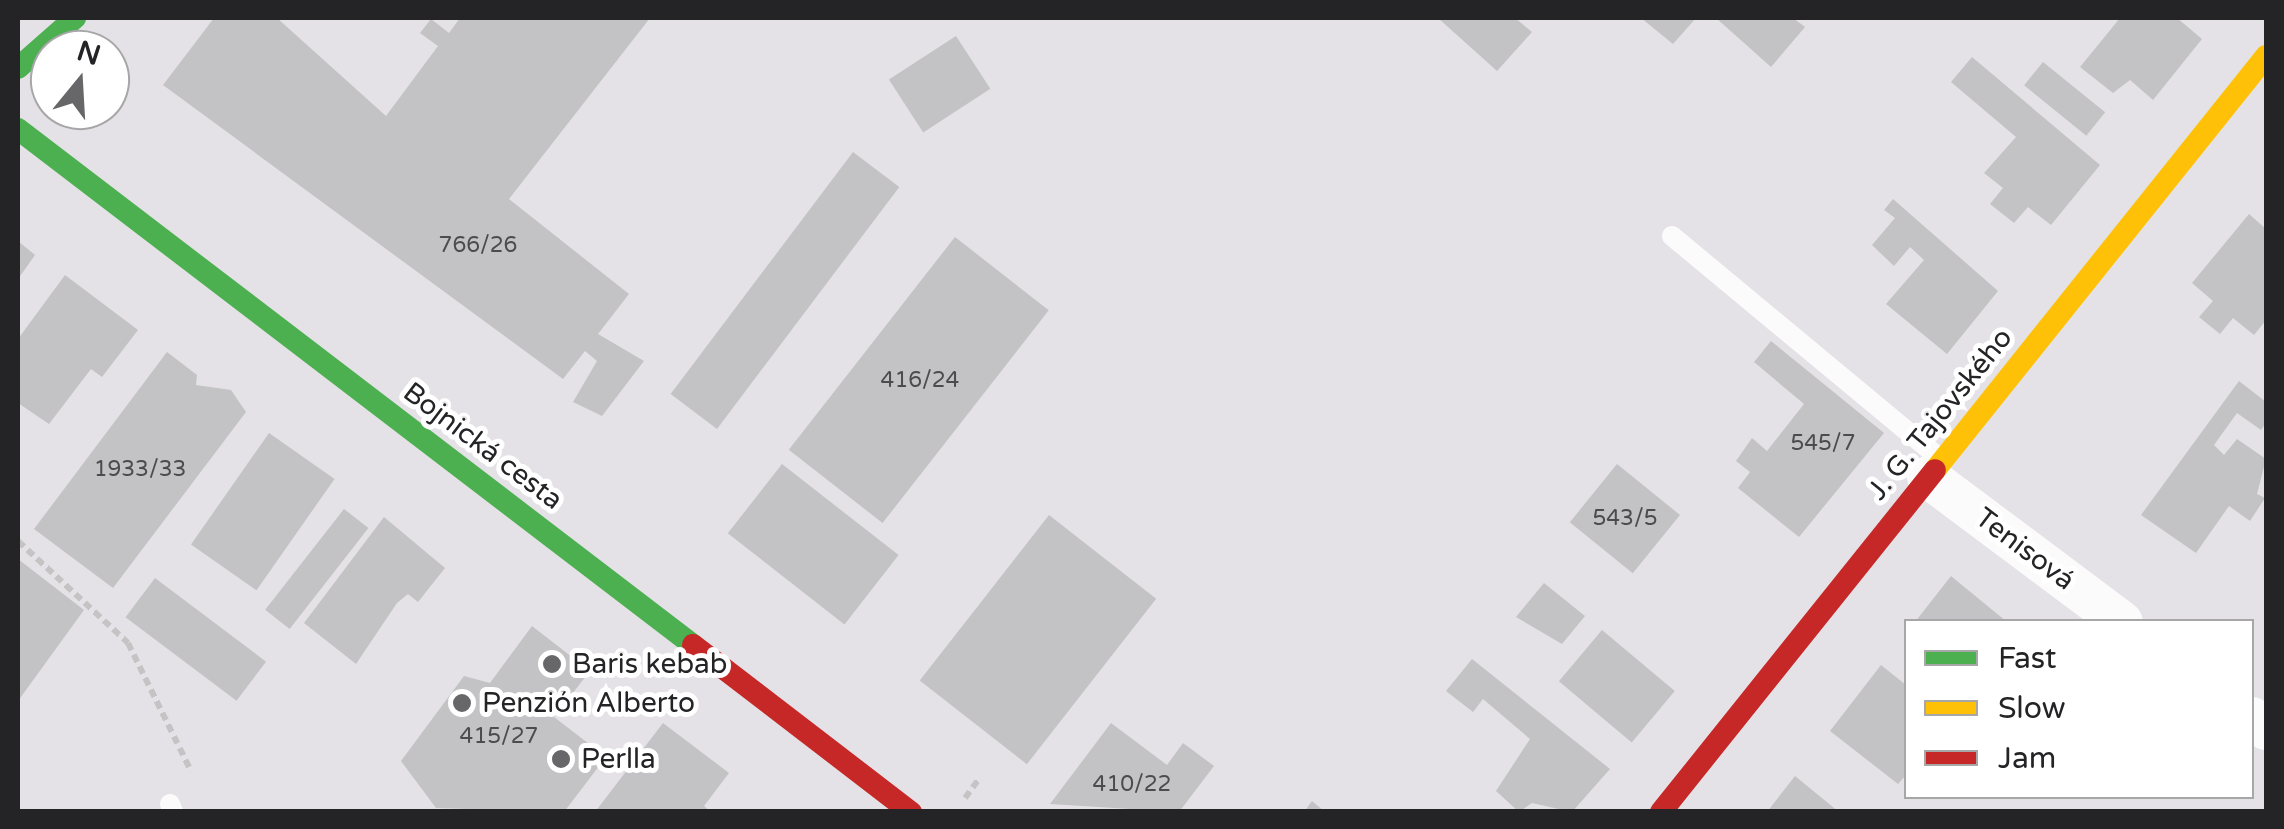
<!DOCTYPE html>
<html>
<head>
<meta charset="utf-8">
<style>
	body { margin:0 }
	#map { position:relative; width:2284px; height:829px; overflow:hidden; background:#e4e2e6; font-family:"Varela Round",sans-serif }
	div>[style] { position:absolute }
	.building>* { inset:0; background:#c3c2c4; transform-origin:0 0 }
	.path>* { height:6px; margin-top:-3px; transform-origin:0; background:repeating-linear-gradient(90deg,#c4c4c5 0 8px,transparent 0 13px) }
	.lane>* { height:20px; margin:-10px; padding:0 10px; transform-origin:10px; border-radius:10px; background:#fbfbfb }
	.street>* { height:42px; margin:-21px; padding:0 21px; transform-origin:21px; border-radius:21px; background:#fbfbfb }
	.fast>* { height:22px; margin:-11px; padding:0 11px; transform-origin:11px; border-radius:11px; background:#4caf50 }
	.slow>* { height:22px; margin:-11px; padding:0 11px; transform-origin:11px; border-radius:11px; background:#ffc107 }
	.jam>* { height:22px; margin:-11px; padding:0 11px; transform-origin:11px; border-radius:11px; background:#c62828 }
	.dots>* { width:28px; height:28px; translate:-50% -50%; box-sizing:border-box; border:5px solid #fff; border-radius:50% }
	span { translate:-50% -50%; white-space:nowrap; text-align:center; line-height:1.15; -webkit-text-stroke:10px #fff; paint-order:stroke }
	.number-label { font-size:22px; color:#4c4c4e }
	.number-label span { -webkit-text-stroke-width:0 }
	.street-label { font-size:28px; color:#242426 }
	.poi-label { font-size:28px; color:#242426 }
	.left { translate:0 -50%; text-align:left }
	.frame { position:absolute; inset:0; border:20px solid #242426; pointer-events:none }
	.legend { position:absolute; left:1904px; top:619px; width:350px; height:180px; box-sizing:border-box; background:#fff; border:2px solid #a7a7a8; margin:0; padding:12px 18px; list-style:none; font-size:30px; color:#242426 }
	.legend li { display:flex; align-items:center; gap:20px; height:50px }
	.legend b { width:50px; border:2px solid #a7a7a8 }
	.north { position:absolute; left:30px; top:30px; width:100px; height:100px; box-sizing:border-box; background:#fff; border:2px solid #a7a7a8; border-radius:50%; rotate:18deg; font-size:28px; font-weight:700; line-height:40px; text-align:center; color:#242426 }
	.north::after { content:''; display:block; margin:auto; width:35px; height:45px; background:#676669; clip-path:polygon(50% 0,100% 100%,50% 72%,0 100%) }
</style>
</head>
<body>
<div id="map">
	<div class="building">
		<i style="clip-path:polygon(214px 18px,277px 18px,386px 116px,438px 46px,420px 33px,431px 19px,449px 33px,460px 18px,650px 18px,509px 199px,629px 294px,598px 334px,644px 361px,602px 416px,573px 402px,597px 361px,585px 351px,563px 379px,163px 85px)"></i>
		<i style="clip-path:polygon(1438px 18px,1515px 18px,1532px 32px,1497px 71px)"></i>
		<i style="clip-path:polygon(1641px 18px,1696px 18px,1673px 44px)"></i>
		<i style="clip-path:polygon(1716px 18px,1793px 18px,1805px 27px,1771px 67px)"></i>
		<i style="clip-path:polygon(2120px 18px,2177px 18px,2202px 39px,2153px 100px,2130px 80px,2113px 93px,2080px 67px)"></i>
		<i style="left:956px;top:36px;width:63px;height:80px;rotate:57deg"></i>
		<i style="clip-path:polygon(1972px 57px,2100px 165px,2051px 225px,2028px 207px,2014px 223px,1990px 204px,2003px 188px,1984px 173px,2016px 137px,1951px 82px)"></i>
		<i style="left:2043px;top:62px;width:80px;height:30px;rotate:39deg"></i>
		<i style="left:853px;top:152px;width:58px;height:303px;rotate:37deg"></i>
		<i style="clip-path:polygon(1893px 199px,1998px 291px,1947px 354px,1886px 304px,1924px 260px,1910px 247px,1894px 266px,1872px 245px,1895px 218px,1884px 210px)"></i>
		<i style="clip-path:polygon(2249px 214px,2266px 229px,2266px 320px,2254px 335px,2233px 318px,2220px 334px,2199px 317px,2213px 301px,2192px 283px)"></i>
		<i style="left:955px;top:237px;width:119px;height:270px;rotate:38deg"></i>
		<i style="clip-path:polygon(18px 241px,35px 255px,18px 279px)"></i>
		<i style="clip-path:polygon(65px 275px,138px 330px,102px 377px,91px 369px,49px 424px,18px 403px,18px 339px)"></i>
		<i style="clip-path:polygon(1771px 341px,1884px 433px,1799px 537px,1738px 488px,1750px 472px,1736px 461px,1752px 438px,1767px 451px,1804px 404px,1754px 362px)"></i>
		<i style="clip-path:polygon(167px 352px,197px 375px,196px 385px,231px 390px,246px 412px,113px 588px,34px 529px)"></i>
		<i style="clip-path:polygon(2239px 381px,2266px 402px,2266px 423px,2261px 430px,2237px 413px,2214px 445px,2224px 455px,2237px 439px,2266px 459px,2257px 494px,2265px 498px,2250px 521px,2229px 506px,2196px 553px,2141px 515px)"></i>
		<i style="left:269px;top:433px;width:80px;height:136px;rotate:35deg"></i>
		<i style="left:782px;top:464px;width:148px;height:88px;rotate:38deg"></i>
		<i style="left:1617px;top:464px;width:81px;height:75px;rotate:39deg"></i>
		<i style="left:344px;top:509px;width:31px;height:128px;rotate:38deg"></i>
		<i style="left:1049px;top:515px;width:136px;height:210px;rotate:38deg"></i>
		<i style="clip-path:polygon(384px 517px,445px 568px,418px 602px,408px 594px,397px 603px,356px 664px,304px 623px)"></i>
		<i style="clip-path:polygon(18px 559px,84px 610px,18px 701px)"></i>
		<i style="clip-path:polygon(1951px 576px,2007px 622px,1915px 622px)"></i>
		<i style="left:155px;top:578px;width:139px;height:49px;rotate:37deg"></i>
		<i style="clip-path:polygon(1544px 583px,1585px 616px,1562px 644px,1516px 617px)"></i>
		<i style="clip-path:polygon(532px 626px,590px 671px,554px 717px,606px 757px,564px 812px,436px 808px,401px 761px,464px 676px,490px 683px)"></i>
		<i style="left:1602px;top:630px;width:95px;height:67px;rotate:40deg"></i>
		<i style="clip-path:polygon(1472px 659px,1610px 769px,1572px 812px,1532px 803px,1519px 812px,1496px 791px,1530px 739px,1483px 699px,1473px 712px,1446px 691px)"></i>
		<i style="clip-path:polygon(1881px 665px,1906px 685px,1906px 775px,1898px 784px,1830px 731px)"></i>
		<i style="clip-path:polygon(663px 723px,729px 773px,704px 806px,711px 812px,595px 812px)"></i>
		<i style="clip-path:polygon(1111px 723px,1167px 765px,1183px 743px,1214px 766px,1179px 812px,1050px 804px)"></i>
		<i style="clip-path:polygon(1795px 776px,1839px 812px,1767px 812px)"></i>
		<i style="clip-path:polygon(1312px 801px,1325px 812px,1304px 812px)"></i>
	</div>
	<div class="path">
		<i style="left:18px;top:541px;width:150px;rotate:42.8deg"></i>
		<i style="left:128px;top:643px;width:143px;rotate:63.8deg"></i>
		<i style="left:965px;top:798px;width:22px;rotate:-54deg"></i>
	</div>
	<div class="lane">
		<i style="left:1672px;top:236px;width:347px;rotate:39.7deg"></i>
		<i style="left:170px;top:804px;width:9px;rotate:69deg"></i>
	</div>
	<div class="street">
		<i style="left:1928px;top:477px;width:242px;rotate:36.8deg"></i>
		<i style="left:2252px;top:718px;width:18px;rotate:38deg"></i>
	</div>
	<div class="fast">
		<i style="left:18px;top:68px;width:76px;rotate:-41.3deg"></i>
		<i style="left:18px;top:129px;width:850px;rotate:37.4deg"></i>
	</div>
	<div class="slow">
		<i style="left:1935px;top:470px;width:530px;rotate:-51.36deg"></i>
	</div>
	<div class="jam">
		<i style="left:693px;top:645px;width:275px;rotate:37.5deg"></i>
		<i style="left:1661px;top:812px;width:438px;rotate:-51.3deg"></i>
	</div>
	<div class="dots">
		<i style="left:552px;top:664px;background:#676669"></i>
		<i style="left:462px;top:703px;background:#676669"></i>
		<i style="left:561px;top:759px;background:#676669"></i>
	</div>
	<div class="number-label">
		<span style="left:478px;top:246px">766/26</span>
		<span style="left:920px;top:381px">416/24</span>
		<span style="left:1823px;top:444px">545/7</span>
		<span style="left:140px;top:470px">1933/33</span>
		<span style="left:1625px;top:519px">543/5</span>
		<span style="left:499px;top:737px">415/27</span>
		<span style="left:1132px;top:785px">410/22</span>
	</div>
	<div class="street-label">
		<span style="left:1940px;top:414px;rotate:-51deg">J. G. Tajovského</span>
		<span style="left:483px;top:446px;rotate:37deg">Bojnická cesta</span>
		<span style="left:2025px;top:549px;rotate:37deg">Tenisová</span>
	</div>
	<div class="poi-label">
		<span class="left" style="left:572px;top:664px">Baris kebab</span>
		<span class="left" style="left:482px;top:703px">Penzión Alberto</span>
		<span class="left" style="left:581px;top:759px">Perlla</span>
	</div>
	<div class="frame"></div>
	<ul class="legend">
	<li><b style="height:12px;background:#4caf50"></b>Fast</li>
	<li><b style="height:12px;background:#ffc107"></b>Slow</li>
	<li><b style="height:12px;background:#c62828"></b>Jam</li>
	</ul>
	<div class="north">N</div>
</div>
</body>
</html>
